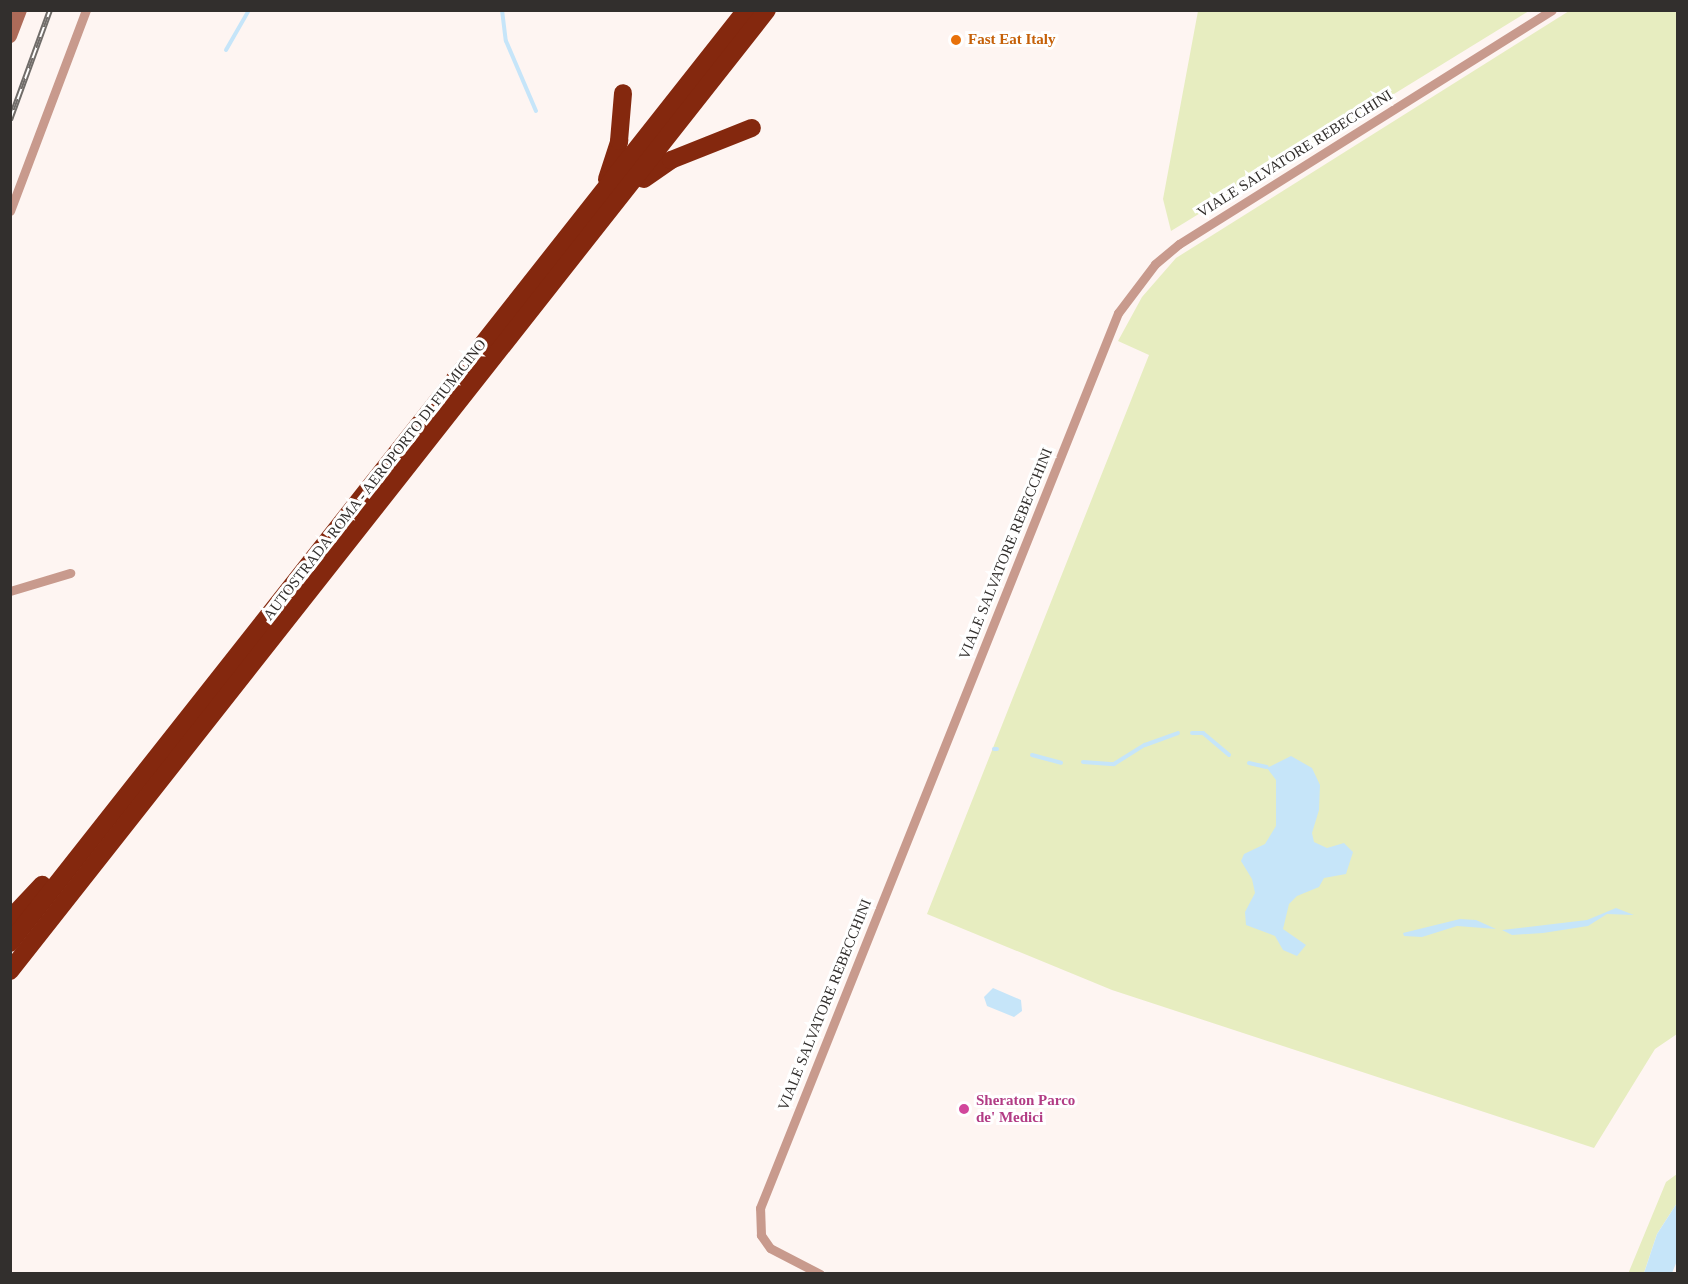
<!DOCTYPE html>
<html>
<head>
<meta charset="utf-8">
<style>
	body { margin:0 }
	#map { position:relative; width:1688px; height:1284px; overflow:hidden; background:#fef5f2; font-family:Georgia,serif }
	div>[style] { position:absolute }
	.green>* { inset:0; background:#e7edc0 }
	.water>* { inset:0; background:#c6e5f9 }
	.stream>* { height:4px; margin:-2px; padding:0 2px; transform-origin:2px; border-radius:2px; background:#c6e5f9 }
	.street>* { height:9px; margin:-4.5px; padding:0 4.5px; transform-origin:4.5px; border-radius:4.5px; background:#c89a8d }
	.secondary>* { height:14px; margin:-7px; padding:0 7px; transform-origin:7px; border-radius:7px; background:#ad6b59 }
	.highway>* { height:18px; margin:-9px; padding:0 9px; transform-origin:9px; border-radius:9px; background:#84280e }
	.rail>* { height:6px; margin-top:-3px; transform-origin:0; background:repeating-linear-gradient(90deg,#fff 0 11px,#706c69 0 22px); box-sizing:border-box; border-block:2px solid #706c69 }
	.dots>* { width:16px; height:16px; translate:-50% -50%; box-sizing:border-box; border:3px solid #fff; border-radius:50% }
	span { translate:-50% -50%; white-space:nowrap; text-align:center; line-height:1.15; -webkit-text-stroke:6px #fff; paint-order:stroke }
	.food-label { font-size:15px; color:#c56008; font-weight:700 }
	.left { translate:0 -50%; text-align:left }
	.street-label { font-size:15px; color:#322f2d }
	.hotel-label { font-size:15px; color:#b23c85; font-weight:700 }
	.frame { position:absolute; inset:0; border:12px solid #322f2d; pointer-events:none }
</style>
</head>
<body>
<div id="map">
	<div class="green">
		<i style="clip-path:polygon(1198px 11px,1198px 10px,1529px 11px,1171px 231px,1163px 199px)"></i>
		<i style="clip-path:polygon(1569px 11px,1677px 11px,1677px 1034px,1655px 1049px,1594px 1148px,1112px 990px,927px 914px,1149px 355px,1118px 341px,1142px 297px,1176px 258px)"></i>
		<i style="clip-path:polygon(1677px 1174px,1677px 1203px,1657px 1234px,1644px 1273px,1628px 1274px,1666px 1182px)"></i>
	</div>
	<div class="water">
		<i style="clip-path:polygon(1291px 756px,1312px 768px,1320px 785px,1319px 810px,1312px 833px,1314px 842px,1327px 848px,1344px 843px,1353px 852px,1346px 874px,1324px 878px,1319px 887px,1297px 896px,1289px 904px,1283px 929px,1306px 945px,1297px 956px,1283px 950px,1275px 936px,1246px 925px,1245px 912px,1255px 893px,1252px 879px,1241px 861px,1244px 854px,1265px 844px,1276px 826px,1276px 780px,1267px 768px)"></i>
		<i style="clip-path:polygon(1616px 908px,1634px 915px,1607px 914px,1588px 926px,1543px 933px,1512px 935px,1502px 930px,1587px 920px)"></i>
		<i style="clip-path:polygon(1460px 919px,1476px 920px,1496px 929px,1457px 926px,1422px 937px,1404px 936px,1403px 933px)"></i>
		<i style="clip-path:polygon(993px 988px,1021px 1000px,1022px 1011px,1014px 1017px,987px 1006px,984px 997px)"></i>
		<i style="clip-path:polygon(1677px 1203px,1677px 1261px,1672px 1273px,1644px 1273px,1657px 1234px)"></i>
	</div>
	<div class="stream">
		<i style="left:502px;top:10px;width:31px;rotate:83deg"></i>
		<i style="left:506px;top:41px;width:76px;rotate:66.8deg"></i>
		<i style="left:226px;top:50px;width:46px;rotate:-60.1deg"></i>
		<i style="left:1192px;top:733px;width:11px"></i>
		<i style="left:1203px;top:733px;width:34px;rotate:40deg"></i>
		<i style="left:994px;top:749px;width:3px"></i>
		<i style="left:1032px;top:755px;width:30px;rotate:15deg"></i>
		<i style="left:1083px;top:762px;width:31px;rotate:4deg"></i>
		<i style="left:1114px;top:764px;width:36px;rotate:-32deg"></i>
		<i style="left:1145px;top:745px;width:35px;rotate:-20deg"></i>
		<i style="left:1249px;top:763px;width:18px;rotate:13deg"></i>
	</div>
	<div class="street">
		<i style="left:10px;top:211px;width:215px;rotate:-69.3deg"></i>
		<i style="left:10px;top:591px;width:63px;rotate:-16.7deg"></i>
		<i style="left:820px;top:1274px;width:56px;rotate:-152.5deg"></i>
		<i style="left:770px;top:1248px;width:16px;rotate:-125deg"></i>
		<i style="left:761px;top:1235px;width:27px;rotate:-92deg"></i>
		<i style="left:760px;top:1208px;width:964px;rotate:-68.2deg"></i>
		<i style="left:1118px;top:313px;width:61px;rotate:-52.9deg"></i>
		<i style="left:1155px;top:264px;width:31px;rotate:-40deg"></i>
		<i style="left:1179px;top:244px;width:440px;rotate:-32.1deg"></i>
	</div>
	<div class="secondary">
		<i style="left:10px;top:36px;width:28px;rotate:-69deg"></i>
	</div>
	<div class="highway">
		<i style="left:607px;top:179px;width:40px;rotate:-72deg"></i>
		<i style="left:619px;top:141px;width:48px;rotate:-85.2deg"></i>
		<i style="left:644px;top:179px;width:33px;rotate:-35deg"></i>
		<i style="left:671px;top:160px;width:87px;rotate:-21.6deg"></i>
		<i style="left:10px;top:919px;width:47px;rotate:-46.7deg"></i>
		<i style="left:10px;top:943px;width:1188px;rotate:-51.73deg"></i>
		<i style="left:10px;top:971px;width:1223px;rotate:-51.77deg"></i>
	</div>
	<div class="rail">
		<i style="left:10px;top:120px;width:117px;rotate:-70deg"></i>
	</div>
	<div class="dots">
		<i style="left:956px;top:40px;background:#e8710a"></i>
		<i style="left:964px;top:1109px;background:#d1479c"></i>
	</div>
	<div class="food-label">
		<span class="left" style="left:968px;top:40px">Fast Eat Italy</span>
	</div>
	<div class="street-label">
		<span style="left:1295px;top:154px;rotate:-32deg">VIALE SALVATORE REBECCHINI</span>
		<span style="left:375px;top:480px;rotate:-52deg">AUTOSTRADA ROMA - AEROPORTO DI FIUMICINO</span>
		<span style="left:1006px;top:554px;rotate:-68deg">VIALE SALVATORE REBECCHINI</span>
		<span style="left:825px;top:1005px;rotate:-68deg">VIALE SALVATORE REBECCHINI</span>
	</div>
	<div class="hotel-label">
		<span class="left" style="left:976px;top:1109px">Sheraton Parco<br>de' Medici</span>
	</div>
	<div class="frame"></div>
</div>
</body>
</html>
